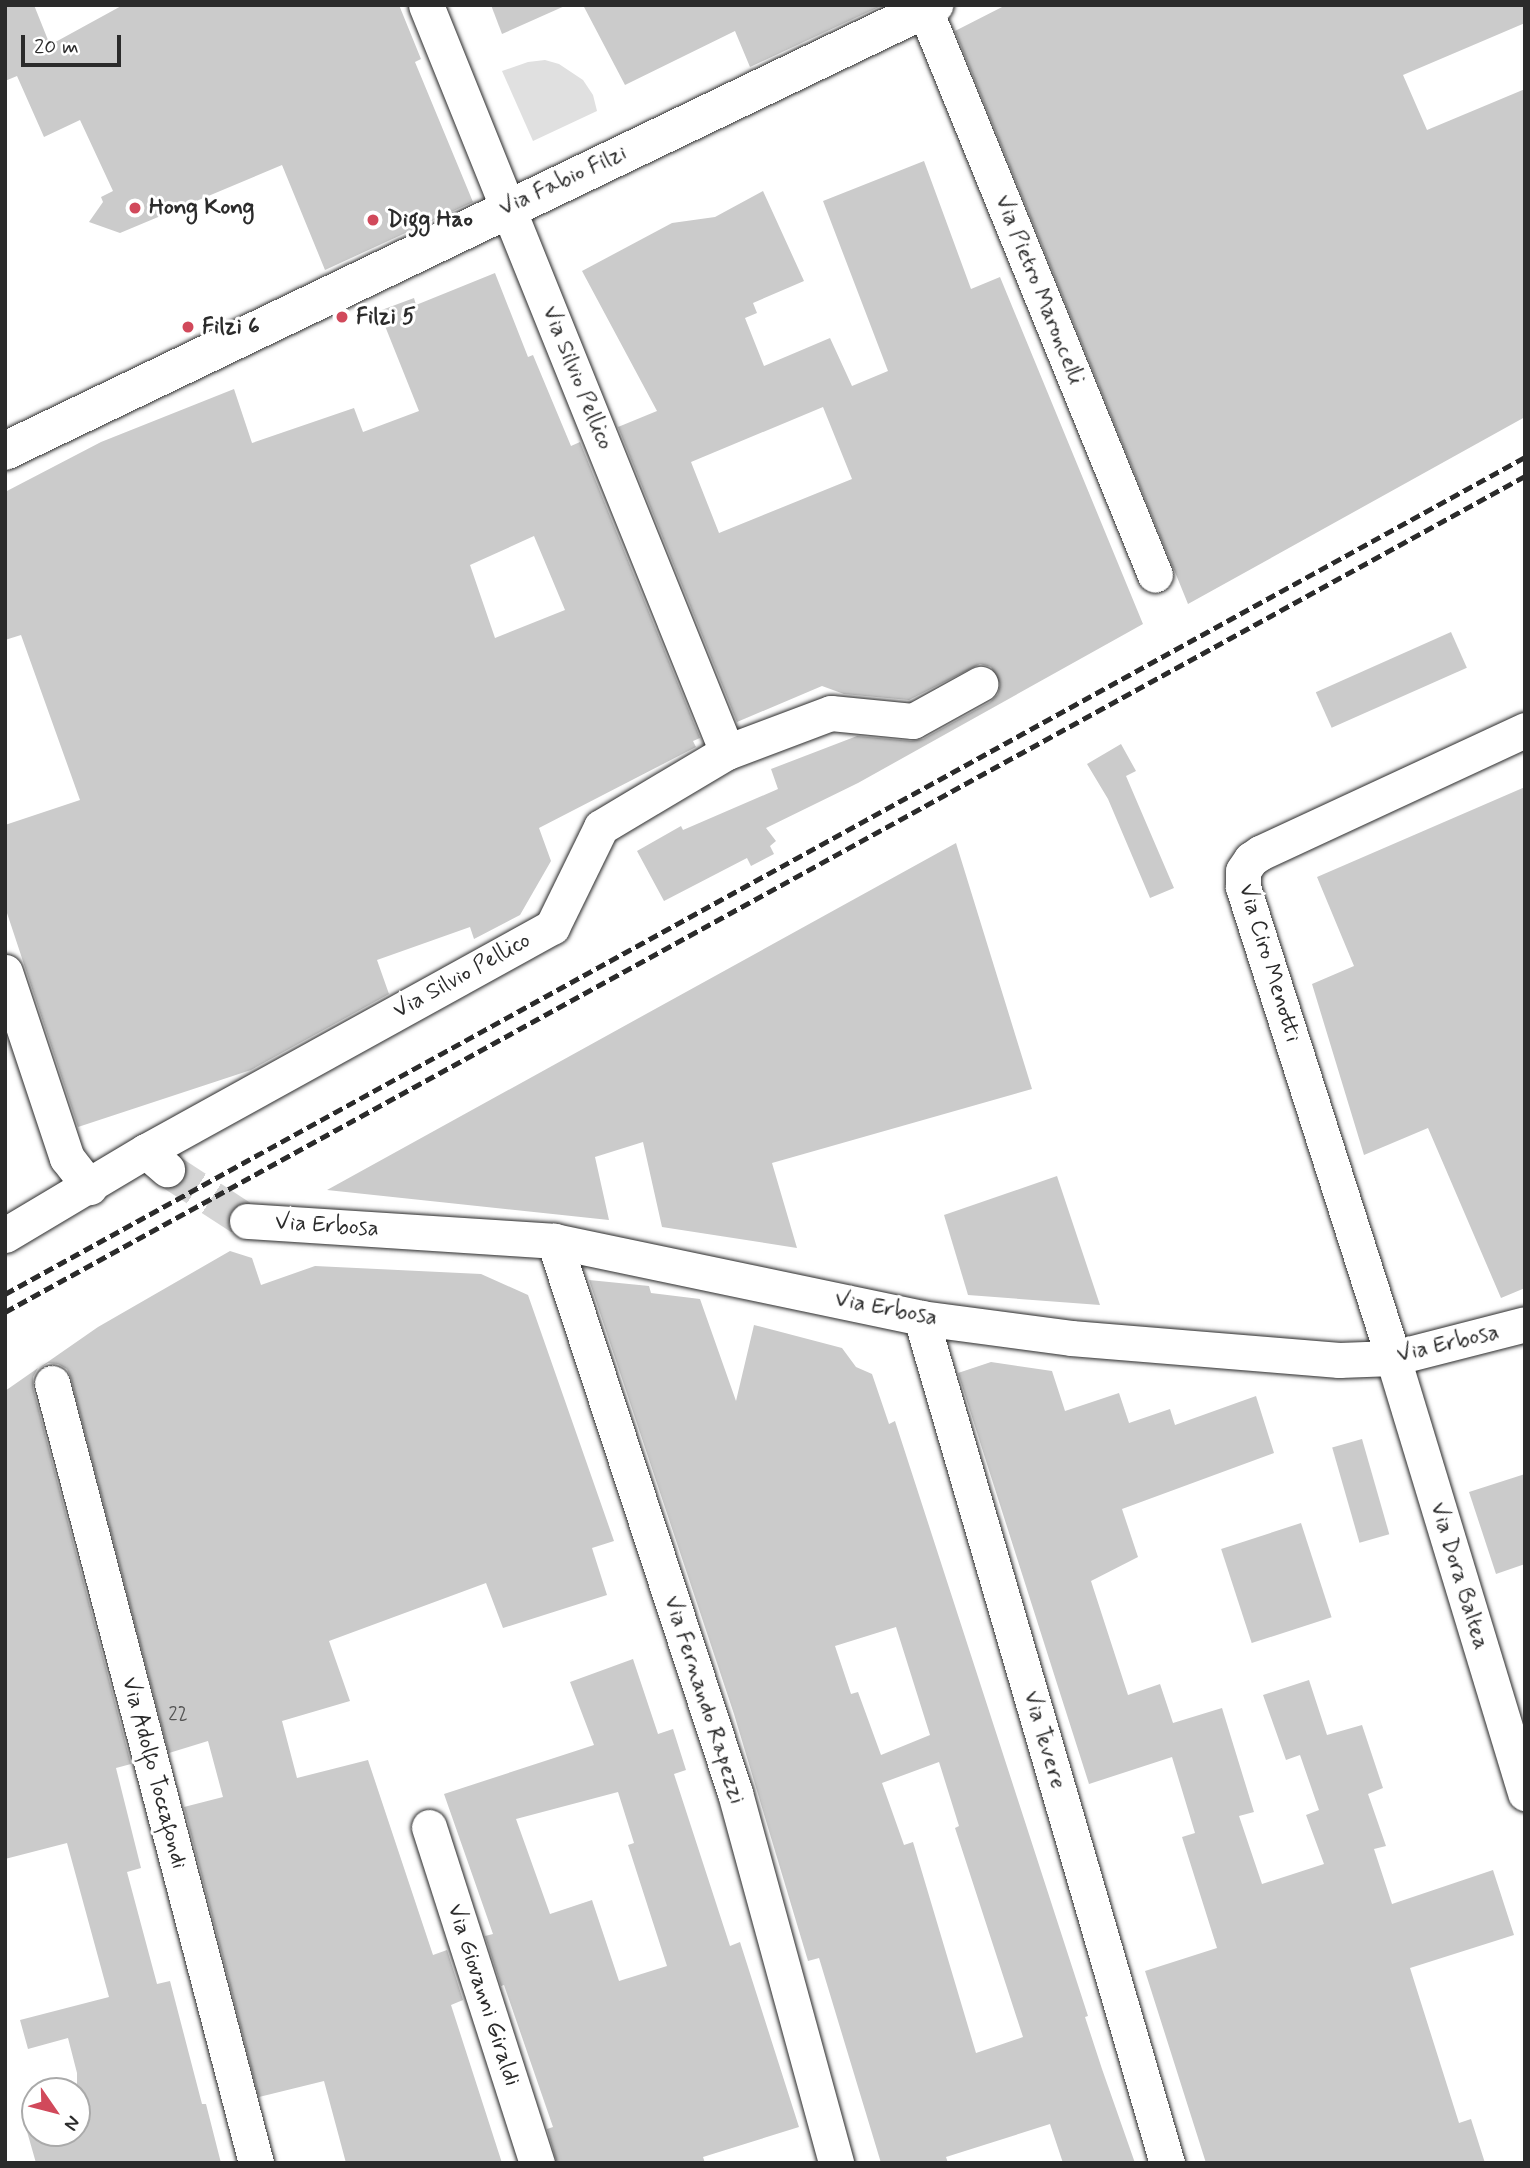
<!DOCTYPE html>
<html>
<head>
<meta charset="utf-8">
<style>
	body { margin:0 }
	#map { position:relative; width:1530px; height:2168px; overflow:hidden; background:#fff; font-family:Mynerve,sans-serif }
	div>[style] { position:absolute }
	.green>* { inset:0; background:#e0e0e0 }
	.building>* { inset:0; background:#cbcbcb; transform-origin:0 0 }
	.minor-tunnel>* { height:35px; margin-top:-17.5px; transform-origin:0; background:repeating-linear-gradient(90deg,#d5d5d5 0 35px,transparent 0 53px) }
	.roads { filter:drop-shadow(0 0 2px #2b2b2b) drop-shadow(0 0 2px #2b2b2b) }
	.minor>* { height:35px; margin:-17.5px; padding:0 17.5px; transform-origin:17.5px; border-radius:17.5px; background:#fff }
	.tertiary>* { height:38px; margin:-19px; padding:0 19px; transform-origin:19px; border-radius:19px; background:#fff }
	.rail>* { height:5px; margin-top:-2.5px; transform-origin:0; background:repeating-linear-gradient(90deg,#2b2b2b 0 10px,transparent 0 15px) }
	.dots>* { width:19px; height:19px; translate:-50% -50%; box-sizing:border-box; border:4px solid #fff; border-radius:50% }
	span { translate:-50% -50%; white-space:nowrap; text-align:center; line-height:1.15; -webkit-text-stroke:6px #fff; paint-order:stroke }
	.number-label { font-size:19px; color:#535353 }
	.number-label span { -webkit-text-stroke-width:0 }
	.street-label { font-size:23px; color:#2b2b2b }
	.poi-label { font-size:23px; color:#2b2b2b; font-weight:700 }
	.left { translate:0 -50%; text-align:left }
	.frame { position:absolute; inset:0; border:7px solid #2b2b2b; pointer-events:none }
	.north { position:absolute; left:21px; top:2077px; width:70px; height:70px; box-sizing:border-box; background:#fff; border:2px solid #aaa; border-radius:50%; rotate:125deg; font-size:19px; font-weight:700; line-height:28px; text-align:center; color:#2b2b2b }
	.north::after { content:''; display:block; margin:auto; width:24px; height:32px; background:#d1495b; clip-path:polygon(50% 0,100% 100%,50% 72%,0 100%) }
	.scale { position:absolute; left:21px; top:35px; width:100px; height:32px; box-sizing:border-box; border:4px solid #2b2b2b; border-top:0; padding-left:9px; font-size:21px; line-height:24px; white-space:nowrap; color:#2b2b2b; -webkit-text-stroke:5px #fff; paint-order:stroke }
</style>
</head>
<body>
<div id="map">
	<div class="green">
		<i style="clip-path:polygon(545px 60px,559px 64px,583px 80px,593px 95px,597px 111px,533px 141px,502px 71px,528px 62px)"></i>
	</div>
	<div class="building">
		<i style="clip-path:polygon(5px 5px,34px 5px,50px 45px,123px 5px,399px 5px,421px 59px,415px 62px,473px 202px,325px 270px,282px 165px,120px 233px,89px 222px,103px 202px,101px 197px,113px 191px,80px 120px,44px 137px,17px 76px,5px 81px)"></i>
		<i style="clip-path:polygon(491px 5px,567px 5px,502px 34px)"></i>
		<i style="clip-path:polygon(583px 5px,883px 5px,750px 67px,735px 31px,625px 85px)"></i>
		<i style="clip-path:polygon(1006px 5px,1525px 5px,1525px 23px,1403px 75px,1427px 130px,1525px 89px,1525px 417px,1188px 604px,955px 31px)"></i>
		<i style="clip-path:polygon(evenodd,924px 161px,971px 289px,1000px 277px,1143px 624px,858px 783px,766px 828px,776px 841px,770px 846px,774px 854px,751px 866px,747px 858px,664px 901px,637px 851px,681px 826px,683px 830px,778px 789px,771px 769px,857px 736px,911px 741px,923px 739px,990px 702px,998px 694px,1000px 684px,991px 667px,980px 664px,909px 700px,844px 694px,822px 686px,737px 722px,618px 427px,657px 411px,582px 271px,672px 223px,715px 217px,763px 191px,804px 281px,753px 303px,757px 313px,745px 318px,764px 366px,830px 338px,852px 386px,888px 371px,823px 201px,924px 161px,823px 407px,852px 479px,719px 533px,691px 462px,823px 407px)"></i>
		<i style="clip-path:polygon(evenodd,495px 273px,528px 357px,533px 355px,571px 446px,580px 442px,700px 738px,693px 741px,696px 747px,539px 828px,551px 861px,520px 915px,474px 939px,470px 927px,377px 960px,389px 994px,251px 1070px,78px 1127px,5px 907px,5px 825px,80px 800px,21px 635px,5px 640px,5px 492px,101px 442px,234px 389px,252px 443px,354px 408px,363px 432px,419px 411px,379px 311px,414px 298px,416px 305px,495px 273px,534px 536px,565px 610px,495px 638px,470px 565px,534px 536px)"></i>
		<i style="left:1451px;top:632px;width:39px;height:148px;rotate:66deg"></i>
		<i style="clip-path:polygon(1121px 744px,1136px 771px,1126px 776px,1174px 888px,1150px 898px,1108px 799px,1087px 764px)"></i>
		<i style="clip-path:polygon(1525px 787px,1525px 1288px,1501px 1298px,1428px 1128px,1364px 1155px,1312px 984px,1354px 966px,1317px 877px)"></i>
		<i style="clip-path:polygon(956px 843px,1032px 1089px,772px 1163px,797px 1248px,662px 1227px,643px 1142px,595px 1157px,609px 1220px,327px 1190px)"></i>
		<i style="clip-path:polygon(1057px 1176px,1100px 1305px,968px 1295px,944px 1215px)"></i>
		<i style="clip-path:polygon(230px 1251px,252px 1258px,261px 1285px,315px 1266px,481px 1274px,528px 1295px,614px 1541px,592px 1548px,607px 1595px,503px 1628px,486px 1583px,329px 1641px,350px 1701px,282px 1721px,297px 1778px,368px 1760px,433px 1955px,447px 1950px,463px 2000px,451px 2005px,502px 2163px,346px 2163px,324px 2081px,259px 2097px,184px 1807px,223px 1797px,208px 1741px,169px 1753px,71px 1378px,67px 1369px,58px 1364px,48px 1363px,39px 1368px,98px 1327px)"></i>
		<i style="clip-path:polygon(evenodd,589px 1280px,649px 1286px,651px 1293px,700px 1299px,736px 1401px,754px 1325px,842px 1348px,856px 1367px,872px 1374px,889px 1424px,895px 1421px,1088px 2016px,1085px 2017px,1102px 2069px,1135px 2163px,1063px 2163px,1050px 2124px,946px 2157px,948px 2163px,881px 2163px,819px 1958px,808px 1961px,734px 1714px,589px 1280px,896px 1627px,930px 1735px,881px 1755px,858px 1692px,851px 1694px,835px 1646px,896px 1627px,589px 1280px,939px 1762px,959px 1826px,955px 1828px,1023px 2037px,976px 2053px,913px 1842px,904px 1845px,882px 1783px,939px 1762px)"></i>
		<i style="clip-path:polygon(991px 1362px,1052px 1371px,1065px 1411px,1119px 1393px,1129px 1423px,1170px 1409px,1175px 1425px,1256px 1396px,1274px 1453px,1122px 1509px,1138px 1557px,1091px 1581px,1128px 1695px,1160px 1684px,1173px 1723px,1222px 1708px,1254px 1812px,1239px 1816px,1262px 1884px,1324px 1864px,1306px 1815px,1319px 1810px,1300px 1755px,1286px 1760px,1263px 1695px,1309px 1680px,1327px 1735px,1362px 1725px,1383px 1788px,1368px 1794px,1386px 1846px,1374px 1849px,1392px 1904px,1493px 1870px,1514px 1935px,1410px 1968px,1459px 2123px,1471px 2119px,1485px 2163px,1206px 2163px,1145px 1971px,1217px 1948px,1182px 1837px,1195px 1833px,1172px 1757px,1089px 1784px,958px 1373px)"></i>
		<i style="clip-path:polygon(38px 1368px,33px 1377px,33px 1388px,131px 1764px,116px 1768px,141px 1868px,127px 1872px,157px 1984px,170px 1981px,202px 2104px,206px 2104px,221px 2163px,36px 2163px,24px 2121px,35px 2118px,35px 2133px,77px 2133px,77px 2073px,68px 2038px,28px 2049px,20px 2020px,109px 1997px,67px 1843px,5px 1859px,5px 1391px)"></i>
		<i style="left:1362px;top:1439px;width:99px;height:31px;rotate:74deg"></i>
		<i style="clip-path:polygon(1525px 1474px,1525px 1564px,1496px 1574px,1469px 1492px)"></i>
		<i style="left:1301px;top:1523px;width:99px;height:84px;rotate:72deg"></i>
		<i style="clip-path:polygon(evenodd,633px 1659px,658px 1734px,673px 1729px,686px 1770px,674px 1774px,730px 1946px,740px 1942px,799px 2127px,703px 2157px,705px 2163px,557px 2163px,547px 2129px,553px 2127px,504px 1985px,501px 1986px,485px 1936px,493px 1934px,444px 1794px,594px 1745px,570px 1682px,633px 1659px,618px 1792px,634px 1843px,628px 1845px,667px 1966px,619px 1981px,592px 1900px,550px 1914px,516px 1819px,618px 1792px)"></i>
	</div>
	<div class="minor-tunnel">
		<i style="left:167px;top:1169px;width:95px;rotate:33deg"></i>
	</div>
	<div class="roads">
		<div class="minor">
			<i style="left:923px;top:5px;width:615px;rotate:67.85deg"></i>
			<i style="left:1525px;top:730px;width:292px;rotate:155.1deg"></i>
			<i style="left:1260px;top:853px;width:11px;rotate:146deg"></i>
			<i style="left:1251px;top:859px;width:14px;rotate:124deg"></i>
			<i style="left:1243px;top:871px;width:16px;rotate:90deg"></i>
			<i style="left:1243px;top:887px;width:494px;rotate:72.3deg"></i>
			<i style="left:1393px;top:1358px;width:455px;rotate:73.1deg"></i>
			<i style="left:727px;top:752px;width:111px;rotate:-20.6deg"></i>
			<i style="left:831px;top:713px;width:82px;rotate:5.6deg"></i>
			<i style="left:913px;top:721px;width:77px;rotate:-28.9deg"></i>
			<i style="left:5px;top:972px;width:196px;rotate:71.6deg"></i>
			<i style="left:67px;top:1158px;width:37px;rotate:52deg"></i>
			<i style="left:146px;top:1151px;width:464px;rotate:-28.9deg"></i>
			<i style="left:552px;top:927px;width:111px;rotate:-63.9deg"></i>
			<i style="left:601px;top:827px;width:147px;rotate:-30.8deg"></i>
			<i style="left:727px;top:752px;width:805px;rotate:-111.95deg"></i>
			<i style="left:247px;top:1221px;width:308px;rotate:3.7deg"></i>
			<i style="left:554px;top:1241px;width:375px;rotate:11.8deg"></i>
			<i style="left:921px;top:1318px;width:151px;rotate:7.6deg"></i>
			<i style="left:1071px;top:1338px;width:269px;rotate:4.7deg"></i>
			<i style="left:1339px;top:1360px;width:54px;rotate:-2.1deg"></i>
			<i style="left:1393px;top:1358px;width:136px;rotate:-14.4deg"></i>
			<i style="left:5px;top:1235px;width:164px;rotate:-30.8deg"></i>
			<i style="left:146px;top:1151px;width:28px;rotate:41deg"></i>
			<i style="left:554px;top:1241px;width:581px;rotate:71.85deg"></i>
			<i style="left:735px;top:1793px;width:384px;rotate:74.7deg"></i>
			<i style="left:921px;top:1318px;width:880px;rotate:73.77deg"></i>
			<i style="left:52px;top:1383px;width:806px;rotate:75.34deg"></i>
			<i style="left:429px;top:1827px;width:353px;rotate:72.2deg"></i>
		</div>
		<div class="tertiary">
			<i style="left:5px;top:451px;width:1031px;rotate:-25.65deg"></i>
		</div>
	</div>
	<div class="rail">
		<i style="left:5px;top:1294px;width:1735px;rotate:-28.84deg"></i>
		<i style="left:5px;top:1312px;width:1735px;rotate:-28.81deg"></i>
	</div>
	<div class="dots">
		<i style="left:135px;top:208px;background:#d1495b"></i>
		<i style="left:373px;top:220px;background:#d1495b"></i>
		<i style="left:342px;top:317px;background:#d1495b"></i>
		<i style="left:188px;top:327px;background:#d1495b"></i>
	</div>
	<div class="number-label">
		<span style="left:178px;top:1715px">22</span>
	</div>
	<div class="street-label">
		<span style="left:563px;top:181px;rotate:-25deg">Via Fabio Filzi</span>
		<span style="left:1039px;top:290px;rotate:68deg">Via Pietro Maroncelli</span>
		<span style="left:577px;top:378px;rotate:68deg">Via Silvio Pellico</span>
		<span style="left:1269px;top:963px;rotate:73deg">Via Ciro Menotti</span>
		<span style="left:462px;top:976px;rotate:-29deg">Via Silvio Pellico</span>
		<span style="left:327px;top:1226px;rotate:4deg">Via Erbosa</span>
		<span style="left:886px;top:1309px;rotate:11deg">Via Erbosa</span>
		<span style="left:1448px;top:1344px;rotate:-13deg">Via Erbosa</span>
		<span style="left:1459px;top:1576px;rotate:73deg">Via Dora Baltea</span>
		<span style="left:704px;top:1700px;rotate:72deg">Via Fernando Rapezzi</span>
		<span style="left:1044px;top:1740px;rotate:74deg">Via Tevere</span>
		<span style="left:154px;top:1773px;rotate:75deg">Via Adolfo Toccafondi</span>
		<span style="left:483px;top:1995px;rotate:72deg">Via Giovanni Giraldi</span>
	</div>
	<div class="poi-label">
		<span class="left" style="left:149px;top:208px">Hong Kong</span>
		<span class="left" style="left:387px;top:220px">Digg Hao</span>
		<span class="left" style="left:356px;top:317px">Filzi 5</span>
		<span class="left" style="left:202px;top:327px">Filzi 6</span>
	</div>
	<div class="frame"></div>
	<div class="north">N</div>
	<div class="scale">20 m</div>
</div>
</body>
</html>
